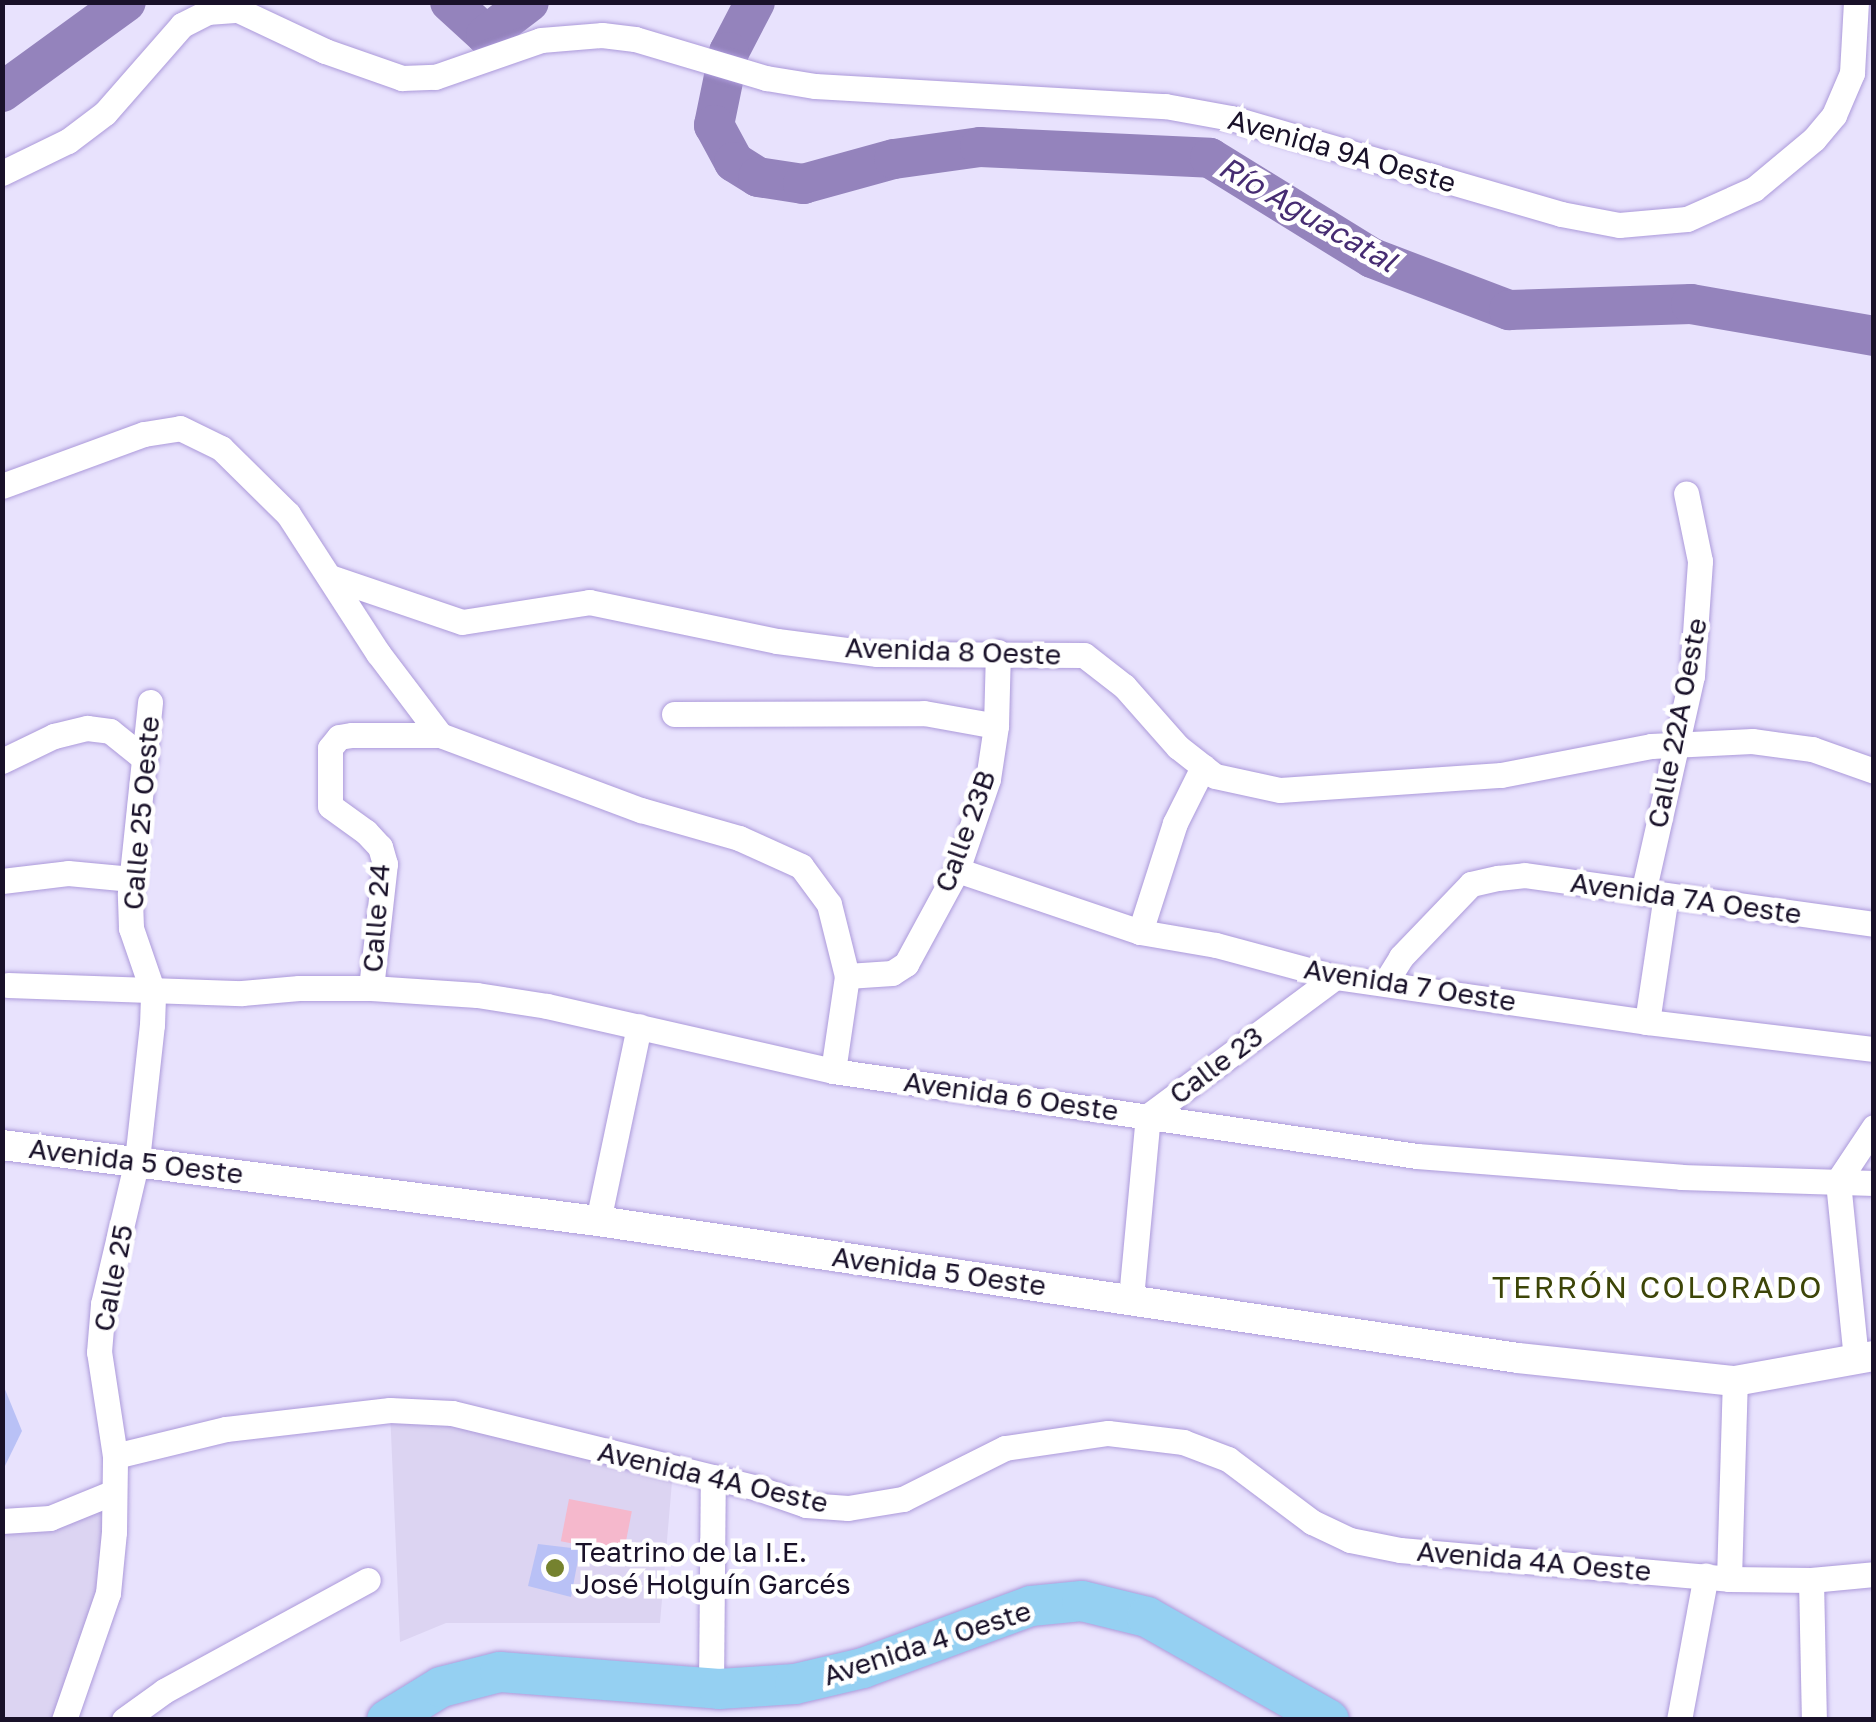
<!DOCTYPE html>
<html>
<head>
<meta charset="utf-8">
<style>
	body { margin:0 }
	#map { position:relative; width:1876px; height:1722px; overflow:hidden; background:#e8e2fd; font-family:"Golos Text",sans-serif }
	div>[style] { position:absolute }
	.built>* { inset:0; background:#dcd4f2 }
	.green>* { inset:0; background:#f5b8cc; transform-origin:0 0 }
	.river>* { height:40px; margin:-20px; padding:0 20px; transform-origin:20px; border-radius:20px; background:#9483bc }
	.building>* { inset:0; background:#b9c1f6 }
	.roads { filter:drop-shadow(0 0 2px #ac9ada) drop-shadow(0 0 2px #ac9ada) }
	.minor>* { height:25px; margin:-12.5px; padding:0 12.5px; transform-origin:12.5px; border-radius:12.5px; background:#fff }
	.tertiary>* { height:30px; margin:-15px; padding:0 15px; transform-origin:15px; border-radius:15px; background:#fff }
	.primary>* { height:40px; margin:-20px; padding:0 20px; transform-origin:20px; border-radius:20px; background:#95d0f2 }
	.dots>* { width:28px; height:28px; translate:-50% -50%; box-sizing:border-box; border:5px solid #fff; border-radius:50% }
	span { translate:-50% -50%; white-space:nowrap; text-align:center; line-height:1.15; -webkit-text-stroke:9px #fff; paint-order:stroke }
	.street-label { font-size:28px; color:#191129 }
	.poi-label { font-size:28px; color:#191129 }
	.left { translate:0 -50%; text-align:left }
	.water-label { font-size:30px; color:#462c72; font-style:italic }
	.neighbourhood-label { font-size:30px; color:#3d4508; letter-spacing:2.5px }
	.frame { position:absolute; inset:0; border:5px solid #191129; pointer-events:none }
</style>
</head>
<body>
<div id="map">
	<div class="built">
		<i style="clip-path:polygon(390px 1410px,673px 1470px,660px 1623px,446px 1623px,400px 1642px)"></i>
		<i style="clip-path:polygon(114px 1492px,114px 1532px,64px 1719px,3px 1720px,3px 1521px)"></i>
	</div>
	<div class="green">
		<i style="left:569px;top:1499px;width:64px;height:43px;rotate:11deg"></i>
	</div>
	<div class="river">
		<i style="left:450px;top:2px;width:49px;rotate:42.5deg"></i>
		<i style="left:486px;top:35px;width:54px;rotate:-37.5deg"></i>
		<i style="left:755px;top:2px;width:56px;rotate:117.5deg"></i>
		<i style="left:729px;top:52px;width:75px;rotate:101.6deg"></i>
		<i style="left:714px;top:125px;width:42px;rotate:61.6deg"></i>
		<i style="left:734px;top:162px;width:28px;rotate:32deg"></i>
		<i style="left:758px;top:177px;width:46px;rotate:8.8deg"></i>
		<i style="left:803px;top:184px;width:94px;rotate:-15.4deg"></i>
		<i style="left:894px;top:159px;width:87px;rotate:-7.9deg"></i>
		<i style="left:980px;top:147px;width:230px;rotate:2.7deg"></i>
		<i style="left:1210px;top:158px;width:190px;rotate:31.7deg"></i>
		<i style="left:1372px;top:258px;width:147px;rotate:20.8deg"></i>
		<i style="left:1509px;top:310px;width:182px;rotate:-1.9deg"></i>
		<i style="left:1691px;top:304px;width:186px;rotate:9.9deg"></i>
		<i style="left:2px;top:92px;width:153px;rotate:-36deg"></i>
	</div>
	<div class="building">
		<i style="clip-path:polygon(2px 1382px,22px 1431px,2px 1472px)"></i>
		<i style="clip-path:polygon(538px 1544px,580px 1549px,571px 1597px,528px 1586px)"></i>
	</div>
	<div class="roads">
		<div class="minor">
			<i style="left:2px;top:173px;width:73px;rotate:-25.9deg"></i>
			<i style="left:68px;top:141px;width:46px;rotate:-37.1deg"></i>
			<i style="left:105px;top:113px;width:117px;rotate:-48.8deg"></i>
			<i style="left:182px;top:25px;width:28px;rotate:-27deg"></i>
			<i style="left:207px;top:12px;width:31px;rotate:-4deg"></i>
			<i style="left:238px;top:10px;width:96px;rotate:25.2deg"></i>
			<i style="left:325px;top:51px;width:82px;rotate:19.3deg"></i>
			<i style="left:402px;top:78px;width:33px;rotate:-2deg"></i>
			<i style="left:435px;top:77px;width:112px;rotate:-19.2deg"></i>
			<i style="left:541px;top:40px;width:61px;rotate:-4.7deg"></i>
			<i style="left:602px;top:35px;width:33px;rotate:7deg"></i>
			<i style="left:635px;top:39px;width:137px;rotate:16.6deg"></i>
			<i style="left:766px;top:78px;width:50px;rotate:9.3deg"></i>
			<i style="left:815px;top:86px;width:351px;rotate:3.3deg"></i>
			<i style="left:1165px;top:106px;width:67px;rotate:10.3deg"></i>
			<i style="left:1231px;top:118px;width:344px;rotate:16.2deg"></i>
			<i style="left:1561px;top:214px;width:59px;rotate:10.7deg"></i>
			<i style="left:1619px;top:225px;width:68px;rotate:-5deg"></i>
			<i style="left:1687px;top:219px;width:73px;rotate:-24.1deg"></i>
			<i style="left:1754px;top:189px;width:78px;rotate:-39.8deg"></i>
			<i style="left:1814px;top:139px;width:31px;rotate:-50deg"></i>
			<i style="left:1834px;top:115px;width:46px;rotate:-66.8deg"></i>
			<i style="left:1852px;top:73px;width:71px;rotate:-86.8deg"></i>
			<i style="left:2px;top:486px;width:151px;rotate:-20.1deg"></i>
			<i style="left:144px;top:434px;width:36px;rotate:-9deg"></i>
			<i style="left:180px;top:428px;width:46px;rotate:26deg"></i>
			<i style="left:221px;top:448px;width:94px;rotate:44.6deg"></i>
			<i style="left:288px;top:514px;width:166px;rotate:57.1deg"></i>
			<i style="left:378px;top:653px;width:103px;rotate:52.9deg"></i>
			<i style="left:440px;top:735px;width:215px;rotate:20.5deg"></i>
			<i style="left:641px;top:810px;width:102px;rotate:15.9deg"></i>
			<i style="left:739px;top:838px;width:68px;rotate:24.3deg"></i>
			<i style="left:801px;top:866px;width:47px;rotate:53.6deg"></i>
			<i style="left:829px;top:904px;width:74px;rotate:76deg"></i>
			<i style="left:333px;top:578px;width:136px;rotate:18.8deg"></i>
			<i style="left:462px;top:622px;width:129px;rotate:-8.9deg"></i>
			<i style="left:589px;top:602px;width:192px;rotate:11.7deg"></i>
			<i style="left:777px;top:641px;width:101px;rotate:7.4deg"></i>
			<i style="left:877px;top:654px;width:207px;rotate:0.3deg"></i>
			<i style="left:1084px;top:655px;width:51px;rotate:37.8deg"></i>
			<i style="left:1124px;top:686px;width:81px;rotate:48.5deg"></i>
			<i style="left:1178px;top:747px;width:47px;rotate:38.1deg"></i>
			<i style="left:1215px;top:776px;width:66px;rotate:12.2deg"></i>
			<i style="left:1280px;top:790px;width:222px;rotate:-3.9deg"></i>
			<i style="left:1501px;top:775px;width:153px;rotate:-10.9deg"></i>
			<i style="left:1651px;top:746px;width:101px;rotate:-2.8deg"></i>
			<i style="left:1752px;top:741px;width:61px;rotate:7.6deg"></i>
			<i style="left:1812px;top:749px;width:66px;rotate:19.5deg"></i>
			<i style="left:674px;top:714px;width:250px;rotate:-0.2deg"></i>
			<i style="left:924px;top:713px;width:73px;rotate:10.2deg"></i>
			<i style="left:2px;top:761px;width:58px;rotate:-25.7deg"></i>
			<i style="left:54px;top:736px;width:34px;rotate:-14deg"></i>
			<i style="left:87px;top:728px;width:23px;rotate:7deg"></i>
			<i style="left:110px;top:731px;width:45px;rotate:38.7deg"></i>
			<i style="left:957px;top:870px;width:193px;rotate:18.7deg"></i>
			<i style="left:1140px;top:932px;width:77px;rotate:9.7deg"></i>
			<i style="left:1216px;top:945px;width:123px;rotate:15.1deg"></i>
			<i style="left:1335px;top:977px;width:315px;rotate:8.2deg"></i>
			<i style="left:1647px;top:1022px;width:229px;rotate:6.8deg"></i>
			<i style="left:2px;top:881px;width:66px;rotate:-6.9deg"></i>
			<i style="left:68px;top:873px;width:64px;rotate:5.4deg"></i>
			<i style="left:1643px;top:893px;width:222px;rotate:-77.3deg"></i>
			<i style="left:1692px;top:676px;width:115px;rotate:-86deg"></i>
			<i style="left:1700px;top:561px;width:69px;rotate:-101.6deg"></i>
			<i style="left:1140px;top:932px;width:114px;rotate:-72.2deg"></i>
			<i style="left:1175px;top:823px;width:63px;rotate:-63.4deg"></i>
			<i style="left:1385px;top:983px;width:31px;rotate:-58deg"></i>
			<i style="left:1401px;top:957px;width:101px;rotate:-46.2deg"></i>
			<i style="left:1471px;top:884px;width:28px;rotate:-13deg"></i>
			<i style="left:1498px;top:878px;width:27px;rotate:-6deg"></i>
			<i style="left:1525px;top:875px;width:352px;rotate:8deg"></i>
			<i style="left:8px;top:985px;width:234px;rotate:2deg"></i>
			<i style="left:242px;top:993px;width:57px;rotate:-5deg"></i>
			<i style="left:299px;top:988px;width:72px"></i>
			<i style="left:371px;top:988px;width:106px;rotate:3.8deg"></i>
			<i style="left:477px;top:995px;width:71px;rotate:8.9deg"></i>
			<i style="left:547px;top:1006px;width:293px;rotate:12.8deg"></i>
			<i style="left:833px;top:1071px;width:590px;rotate:8.28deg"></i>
			<i style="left:1417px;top:1156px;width:265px;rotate:4.5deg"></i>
			<i style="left:1681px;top:1177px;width:193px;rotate:1.8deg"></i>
			<i style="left:371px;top:988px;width:125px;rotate:-83.6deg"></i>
			<i style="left:385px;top:864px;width:18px;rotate:-106deg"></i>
			<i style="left:380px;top:847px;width:21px;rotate:-133deg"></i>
			<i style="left:366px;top:832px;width:44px;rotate:-144.2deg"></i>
			<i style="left:330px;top:806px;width:58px;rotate:-90deg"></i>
			<i style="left:330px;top:748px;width:14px;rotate:-51deg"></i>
			<i style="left:339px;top:737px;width:13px;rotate:-9deg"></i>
			<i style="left:352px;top:735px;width:88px"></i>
			<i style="left:1647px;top:1022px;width:128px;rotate:-81.5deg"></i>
			<i style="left:833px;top:1071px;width:96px;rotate:-81.6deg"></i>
			<i style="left:847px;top:976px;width:45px;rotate:-3.8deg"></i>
			<i style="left:892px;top:973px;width:17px;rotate:-33deg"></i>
			<i style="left:906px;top:964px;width:107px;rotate:-61.5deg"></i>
			<i style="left:957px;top:870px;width:96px;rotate:-71.2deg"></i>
			<i style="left:988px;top:779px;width:54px;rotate:-81.4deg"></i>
			<i style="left:996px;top:726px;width:74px;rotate:-88.5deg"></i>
			<i style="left:598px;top:1221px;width:199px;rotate:-78.1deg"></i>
			<i style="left:1131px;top:1298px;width:183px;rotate:-84.7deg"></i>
			<i style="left:1148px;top:1116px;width:233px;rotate:-36.6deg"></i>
			<i style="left:1856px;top:1359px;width:179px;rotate:-95.8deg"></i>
			<i style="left:1838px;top:1181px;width:65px;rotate:-56.3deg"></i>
			<i style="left:115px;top:1456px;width:114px;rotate:-13.7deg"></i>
			<i style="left:226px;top:1429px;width:165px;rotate:-6.6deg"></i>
			<i style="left:390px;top:1410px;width:62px;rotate:2.8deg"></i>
			<i style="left:452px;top:1413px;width:314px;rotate:13.8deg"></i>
			<i style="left:757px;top:1488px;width:52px;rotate:19.1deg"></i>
			<i style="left:806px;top:1505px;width:42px;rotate:4.1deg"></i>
			<i style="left:848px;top:1508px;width:56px;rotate:-9.3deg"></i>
			<i style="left:903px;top:1499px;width:114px;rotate:-26.6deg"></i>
			<i style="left:1005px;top:1448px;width:104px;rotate:-8.3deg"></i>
			<i style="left:1108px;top:1433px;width:76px;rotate:6.8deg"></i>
			<i style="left:1183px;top:1442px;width:48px;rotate:20.7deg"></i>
			<i style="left:1228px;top:1459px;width:105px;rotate:36.9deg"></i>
			<i style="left:1312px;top:1522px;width:42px;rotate:25.3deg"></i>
			<i style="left:1350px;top:1540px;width:51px;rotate:11.3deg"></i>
			<i style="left:1400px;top:1550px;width:330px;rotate:5deg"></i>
			<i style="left:1729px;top:1579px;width:82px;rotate:0.7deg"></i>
			<i style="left:1811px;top:1580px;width:63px;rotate:-5.4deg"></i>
			<i style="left:2px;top:1521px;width:48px;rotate:-3.6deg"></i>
			<i style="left:50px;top:1518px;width:69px;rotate:-22.1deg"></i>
			<i style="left:1729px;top:1579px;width:198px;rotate:-88.3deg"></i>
			<i style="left:1811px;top:1580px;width:140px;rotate:88.8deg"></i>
			<i style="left:711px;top:1689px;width:212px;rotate:-89.5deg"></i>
			<i style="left:64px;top:1720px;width:134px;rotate:-70.9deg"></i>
			<i style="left:108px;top:1593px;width:61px;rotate:-84.4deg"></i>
			<i style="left:114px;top:1532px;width:76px;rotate:-89.2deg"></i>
			<i style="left:115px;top:1456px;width:105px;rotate:-98.7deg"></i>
			<i style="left:99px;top:1352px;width:48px;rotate:-85.2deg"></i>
			<i style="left:103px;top:1304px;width:148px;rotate:-76.7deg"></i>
			<i style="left:137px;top:1160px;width:136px;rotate:-83.7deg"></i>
			<i style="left:152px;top:1025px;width:33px;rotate:-88deg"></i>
			<i style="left:153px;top:992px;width:68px;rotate:-109deg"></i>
			<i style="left:131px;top:928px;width:35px;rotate:-92deg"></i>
			<i style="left:130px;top:893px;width:192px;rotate:-84deg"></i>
			<i style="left:124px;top:1720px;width:49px;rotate:-35.9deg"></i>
			<i style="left:164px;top:1691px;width:232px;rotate:-28.6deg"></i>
			<i style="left:1679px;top:1720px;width:147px;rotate:-79.5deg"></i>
		</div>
		<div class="tertiary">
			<i style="left:2px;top:1145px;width:601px;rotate:7.27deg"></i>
			<i style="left:598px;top:1221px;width:930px;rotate:8.47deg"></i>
			<i style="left:1518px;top:1358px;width:218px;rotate:6.1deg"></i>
			<i style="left:1735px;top:1381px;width:141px;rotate:-10.2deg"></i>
		</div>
		<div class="primary">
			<i style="left:387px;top:1720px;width:63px;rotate:-31.4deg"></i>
			<i style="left:441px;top:1687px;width:61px;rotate:-14.3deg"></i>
			<i style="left:500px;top:1672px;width:220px;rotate:4.4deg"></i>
			<i style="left:719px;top:1689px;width:76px;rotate:-3.8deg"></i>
			<i style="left:795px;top:1684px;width:70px;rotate:-13.2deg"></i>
			<i style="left:863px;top:1668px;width:179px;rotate:-20.3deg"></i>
			<i style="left:1031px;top:1606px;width:51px;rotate:-5.6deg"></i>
			<i style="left:1082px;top:1601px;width:67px;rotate:13.8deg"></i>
			<i style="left:1147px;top:1617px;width:209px;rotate:29.5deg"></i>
		</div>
	</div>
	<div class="dots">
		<i style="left:555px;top:1568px;background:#75822f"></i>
	</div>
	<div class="street-label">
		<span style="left:1342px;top:151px;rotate:16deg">Avenida 9A Oeste</span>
		<span style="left:953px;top:651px;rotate:2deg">Avenida 8 Oeste</span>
		<span style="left:1677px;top:723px;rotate:-79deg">Calle 22A Oeste</span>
		<span style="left:141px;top:813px;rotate:-85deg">Calle 25 Oeste</span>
		<span style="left:965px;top:831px;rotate:-70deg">Calle 23B</span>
		<span style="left:1686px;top:898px;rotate:8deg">Avenida 7A Oeste</span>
		<span style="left:376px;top:918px;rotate:-86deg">Calle 24</span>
		<span style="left:1410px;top:985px;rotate:9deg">Avenida 7 Oeste</span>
		<span style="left:1216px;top:1065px;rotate:-37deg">Calle 23</span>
		<span style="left:1011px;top:1096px;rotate:8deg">Avenida 6 Oeste</span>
		<span style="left:136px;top:1161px;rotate:7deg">Avenida 5 Oeste</span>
		<span style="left:939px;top:1271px;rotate:8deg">Avenida 5 Oeste</span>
		<span style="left:113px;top:1278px;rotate:-79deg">Calle 25</span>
		<span style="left:713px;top:1477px;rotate:13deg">Avenida 4A Oeste</span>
		<span style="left:1534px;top:1561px;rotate:5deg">Avenida 4A Oeste</span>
		<span style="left:927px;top:1643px;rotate:-18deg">Avenida 4 Oeste</span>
	</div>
	<div class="poi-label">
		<span class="left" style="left:575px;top:1568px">Teatrino de la I.E.<br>José Holguín Garcés</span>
	</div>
	<div class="water-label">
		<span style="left:1308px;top:214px;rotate:30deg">Río Aguacatal</span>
	</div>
	<div class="neighbourhood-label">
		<span style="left:1658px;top:1287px">TERRÓN COLORADO</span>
	</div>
	<div class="frame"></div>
</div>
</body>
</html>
